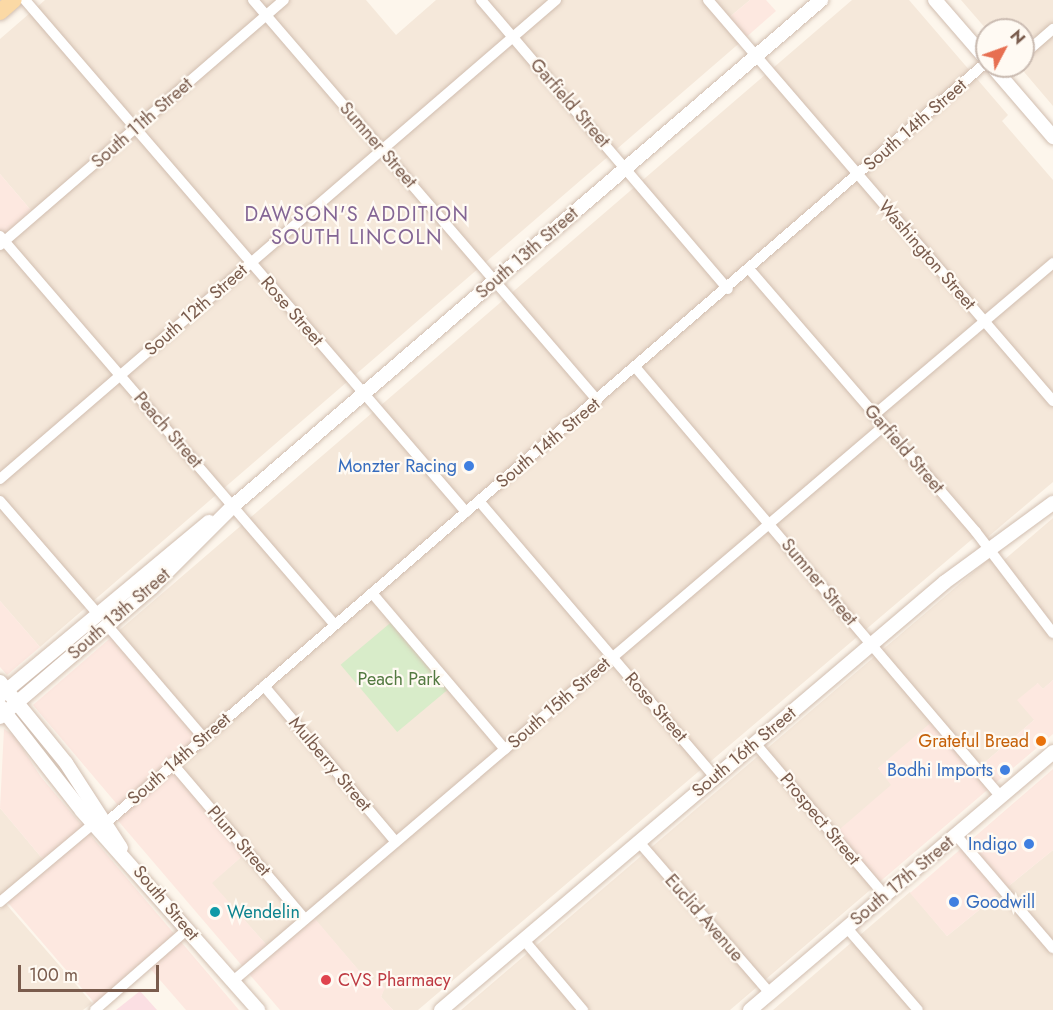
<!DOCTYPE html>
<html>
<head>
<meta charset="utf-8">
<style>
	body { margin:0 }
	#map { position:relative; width:1053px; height:1010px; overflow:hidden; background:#fdf6ec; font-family:Jost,sans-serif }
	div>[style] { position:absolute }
	.residential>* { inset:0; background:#f5e8da }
	.commercial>* { inset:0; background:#fde8e0 }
	.medical>* { inset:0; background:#fbdfe3 }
	.green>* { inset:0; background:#d8ecc9; transform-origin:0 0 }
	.roads { filter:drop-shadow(0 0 2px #d1beb0) drop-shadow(0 0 2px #d1beb0) }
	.street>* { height:10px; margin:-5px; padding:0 5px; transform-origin:5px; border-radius:5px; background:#fff }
	.secondary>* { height:14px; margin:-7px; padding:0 7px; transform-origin:7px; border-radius:7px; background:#fff }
	.primary>* { height:16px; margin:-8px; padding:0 8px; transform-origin:8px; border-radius:8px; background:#fbd9a5 }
	.dots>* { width:16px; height:16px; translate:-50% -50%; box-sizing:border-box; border:3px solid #fffaf3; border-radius:50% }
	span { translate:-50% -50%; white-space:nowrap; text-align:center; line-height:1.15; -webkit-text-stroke:4.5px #fffaf3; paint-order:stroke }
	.street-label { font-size:18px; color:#7a5c4d }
	.shop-label { font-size:18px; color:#366cbe }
	.right { translate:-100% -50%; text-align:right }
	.left { translate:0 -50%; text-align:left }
	.park-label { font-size:18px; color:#537a41 }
	.food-label { font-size:18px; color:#c56008 }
	.culture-label { font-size:18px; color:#0d838f }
	.health-label { font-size:18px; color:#be3a42 }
	.neighbourhood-label { font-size:20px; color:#846695; letter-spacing:1.5px }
	.north { position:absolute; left:975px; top:18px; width:60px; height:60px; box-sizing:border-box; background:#fffaf3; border:2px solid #cabbb1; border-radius:50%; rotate:49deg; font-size:16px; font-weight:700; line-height:24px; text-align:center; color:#7a5c4d }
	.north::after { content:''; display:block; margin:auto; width:21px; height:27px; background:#e76f51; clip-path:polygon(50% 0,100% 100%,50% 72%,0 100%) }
	.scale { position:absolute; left:18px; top:965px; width:141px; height:27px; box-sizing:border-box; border:3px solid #7a5c4d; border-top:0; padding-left:8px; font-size:18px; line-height:21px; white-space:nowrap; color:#7a5c4d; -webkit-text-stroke:4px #fffaf3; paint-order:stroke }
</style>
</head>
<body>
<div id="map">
	<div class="residential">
		<i style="clip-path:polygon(45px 0,366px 0,396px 35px,436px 0,750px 0,726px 20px,743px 40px,40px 647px,0 601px,0 236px,35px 215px,0 174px,0 39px)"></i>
		<i style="clip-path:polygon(852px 0,909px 0,1008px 115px,1002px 121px,1053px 180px,1053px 482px,982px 542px,977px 535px,418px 1010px,393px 1010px,381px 997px,384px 988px,376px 978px,372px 986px,311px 915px,270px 949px,211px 883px,247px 852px,172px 763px,115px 634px)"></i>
		<i style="clip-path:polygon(961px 0,1053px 0,1053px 106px,1019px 66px,1023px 66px,1023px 30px,987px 30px)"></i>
		<i style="clip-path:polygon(1053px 518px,1053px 680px,1043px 689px,1037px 683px,1034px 720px,977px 769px,878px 768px,892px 785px,876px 885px,730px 1010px,461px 1010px,991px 557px,997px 566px)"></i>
		<i style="clip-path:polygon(0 808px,46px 863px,0 902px)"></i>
		<i style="clip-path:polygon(1053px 850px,1053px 1010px,773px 1010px,910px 892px,947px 936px)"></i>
		<i style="clip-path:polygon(6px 904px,92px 1003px,83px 1010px,0 1010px,0 909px)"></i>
	</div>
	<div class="commercial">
		<i style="clip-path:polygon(750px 0,766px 0,776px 11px,743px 40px,726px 20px)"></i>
		<i style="clip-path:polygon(0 174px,35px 215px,5px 241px,0 236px)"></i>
		<i style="clip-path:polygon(0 601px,40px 647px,7px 675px,0 667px)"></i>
		<i style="clip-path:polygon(115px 634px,203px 737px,172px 763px,248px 851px,212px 883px,270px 949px,311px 914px,372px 986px,376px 978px,385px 988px,381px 997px,393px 1010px,280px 1010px,114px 816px,121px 809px,33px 705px)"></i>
		<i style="clip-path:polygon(1053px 680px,1053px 734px,876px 885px,833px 835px,891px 785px,878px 768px,935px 719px,977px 769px,1034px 720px,1017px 700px,1038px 683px,1043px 689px)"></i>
		<i style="clip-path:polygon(4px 729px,14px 735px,41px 777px,239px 1010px,186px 1010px,147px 965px,98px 1007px,4px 898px,46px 863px,0 808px)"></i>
		<i style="clip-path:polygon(1053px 769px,1053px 850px,947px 936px,910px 893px)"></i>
	</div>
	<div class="medical">
		<i style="clip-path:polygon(140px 991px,157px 1010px,116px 1010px)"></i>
	</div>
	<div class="green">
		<i style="left:395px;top:619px;width:88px;height:71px;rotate:50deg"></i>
	</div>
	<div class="roads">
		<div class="street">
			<i style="left:25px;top:0;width:676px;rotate:49.26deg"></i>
			<i style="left:253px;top:0;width:528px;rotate:49.3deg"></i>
			<i style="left:481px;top:0;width:380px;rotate:49.5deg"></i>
			<i style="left:708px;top:0;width:529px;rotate:49.29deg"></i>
			<i style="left:1023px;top:55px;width:40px;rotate:-41deg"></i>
			<i style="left:1000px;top:75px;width:13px;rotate:-42deg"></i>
			<i style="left:0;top:236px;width:513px;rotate:49.27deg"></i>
			<i style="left:0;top:245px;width:375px;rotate:-40.8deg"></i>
			<i style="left:750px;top:270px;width:346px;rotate:49.2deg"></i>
			<i style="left:976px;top:532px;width:127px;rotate:52.7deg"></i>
			<i style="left:636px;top:368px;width:563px;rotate:49.61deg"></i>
			<i style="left:874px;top:415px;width:235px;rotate:-40.3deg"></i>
			<i style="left:0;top:479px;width:734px;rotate:-40.75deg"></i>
			<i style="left:0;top:501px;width:148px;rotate:49.1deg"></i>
			<i style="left:479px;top:501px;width:363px;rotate:49.5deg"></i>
			<i style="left:372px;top:593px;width:205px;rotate:49.6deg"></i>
			<i style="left:107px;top:625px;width:148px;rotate:49.4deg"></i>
			<i style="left:264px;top:686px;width:204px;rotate:49.8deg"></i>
			<i style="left:755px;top:743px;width:201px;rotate:49.6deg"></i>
			<i style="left:172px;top:763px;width:205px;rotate:49.6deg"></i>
			<i style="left:107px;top:822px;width:1163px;rotate:-40.82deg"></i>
			<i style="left:956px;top:835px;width:149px;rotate:49.4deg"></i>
			<i style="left:639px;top:842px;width:200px;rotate:49.1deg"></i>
			<i style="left:0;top:902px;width:121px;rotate:-40deg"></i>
			<i style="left:847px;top:928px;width:108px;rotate:49.1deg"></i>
			<i style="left:524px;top:940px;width:92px;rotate:49.9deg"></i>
			<i style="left:233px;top:981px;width:855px;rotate:-40.45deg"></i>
			<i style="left:95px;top:1010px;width:123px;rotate:-41.1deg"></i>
		</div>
		<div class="secondary">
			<i style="left:935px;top:0;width:79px;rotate:49.1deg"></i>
			<i style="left:992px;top:66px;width:94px;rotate:49.3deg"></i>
			<i style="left:0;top:682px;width:104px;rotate:50.8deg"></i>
			<i style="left:66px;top:763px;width:101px;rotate:57.1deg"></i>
			<i style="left:0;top:696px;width:272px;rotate:-39.8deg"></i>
			<i style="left:0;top:706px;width:133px;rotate:52deg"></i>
			<i style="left:82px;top:811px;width:266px;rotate:48.5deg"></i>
			<i style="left:0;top:717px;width:200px;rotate:-40.5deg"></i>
			<i style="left:152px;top:587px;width:115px;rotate:-45deg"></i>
			<i style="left:233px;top:506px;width:776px;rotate:-40.71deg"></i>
			<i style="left:441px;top:1010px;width:661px;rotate:-40.34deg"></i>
			<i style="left:945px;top:582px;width:134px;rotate:-36.2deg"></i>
			<i style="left:750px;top:1010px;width:398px;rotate:-40.4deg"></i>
		</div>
		<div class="primary">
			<i style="left:0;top:12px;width:18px;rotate:-41deg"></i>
		</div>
	</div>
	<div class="dots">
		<i style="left:469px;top:466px;background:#3f7fe0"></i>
		<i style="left:1041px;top:741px;background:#e8710a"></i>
		<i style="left:1005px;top:770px;background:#3f7fe0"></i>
		<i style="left:1029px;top:844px;background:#3f7fe0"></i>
		<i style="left:954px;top:902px;background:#3f7fe0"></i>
		<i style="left:215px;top:912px;background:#0f9aa8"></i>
		<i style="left:326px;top:980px;background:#e0444e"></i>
	</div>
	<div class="street-label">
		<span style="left:570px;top:103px;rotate:49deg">Garfield Street</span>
		<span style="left:142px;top:123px;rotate:-41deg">South 11th Street</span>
		<span style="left:915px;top:125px;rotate:-41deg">South 14th Street</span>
		<span style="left:378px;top:145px;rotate:49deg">Sumner Street</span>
		<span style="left:527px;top:253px;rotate:-41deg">South 13th Street</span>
		<span style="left:927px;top:255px;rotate:49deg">Washington Street</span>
		<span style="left:196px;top:310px;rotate:-41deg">South 12th Street</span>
		<span style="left:292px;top:311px;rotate:49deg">Rose Street</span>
		<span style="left:168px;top:430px;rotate:49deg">Peach Street</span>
		<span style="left:548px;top:443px;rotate:-40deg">South 14th Street</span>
		<span style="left:904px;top:449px;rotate:49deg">Garfield Street</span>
		<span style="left:819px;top:582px;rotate:50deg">Sumner Street</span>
		<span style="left:119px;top:614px;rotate:-41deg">South 13th Street</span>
		<span style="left:559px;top:703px;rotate:-41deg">South 15th Street</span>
		<span style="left:656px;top:707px;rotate:49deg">Rose Street</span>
		<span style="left:744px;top:752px;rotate:-40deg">South 16th Street</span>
		<span style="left:179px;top:759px;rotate:-41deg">South 14th Street</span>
		<span style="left:330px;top:764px;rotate:50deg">Mulberry Street</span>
		<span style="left:820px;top:819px;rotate:50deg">Prospect Street</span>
		<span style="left:239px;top:841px;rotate:49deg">Plum Street</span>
		<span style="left:902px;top:881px;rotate:-40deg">South 17th Street</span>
		<span style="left:166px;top:903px;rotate:50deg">South Street</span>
		<span style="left:704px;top:918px;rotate:49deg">Euclid Avenue</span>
	</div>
	<div class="shop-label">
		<span class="right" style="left:457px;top:466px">Monzter Racing</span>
		<span class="right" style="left:993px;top:770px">Bodhi Imports</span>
		<span class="right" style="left:1017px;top:844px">Indigo</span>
		<span class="left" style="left:966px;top:902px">Goodwill</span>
	</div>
	<div class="park-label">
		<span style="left:399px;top:679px">Peach Park</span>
	</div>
	<div class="food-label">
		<span class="right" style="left:1029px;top:741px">Grateful Bread</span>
	</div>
	<div class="culture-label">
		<span class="left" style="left:227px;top:912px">Wendelin</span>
	</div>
	<div class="health-label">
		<span class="left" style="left:338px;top:980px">CVS Pharmacy</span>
	</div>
	<div class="neighbourhood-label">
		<span style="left:357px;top:226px">DAWSON'S ADDITION<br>SOUTH LINCOLN</span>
	</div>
	<div class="north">N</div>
	<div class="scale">100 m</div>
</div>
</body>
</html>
